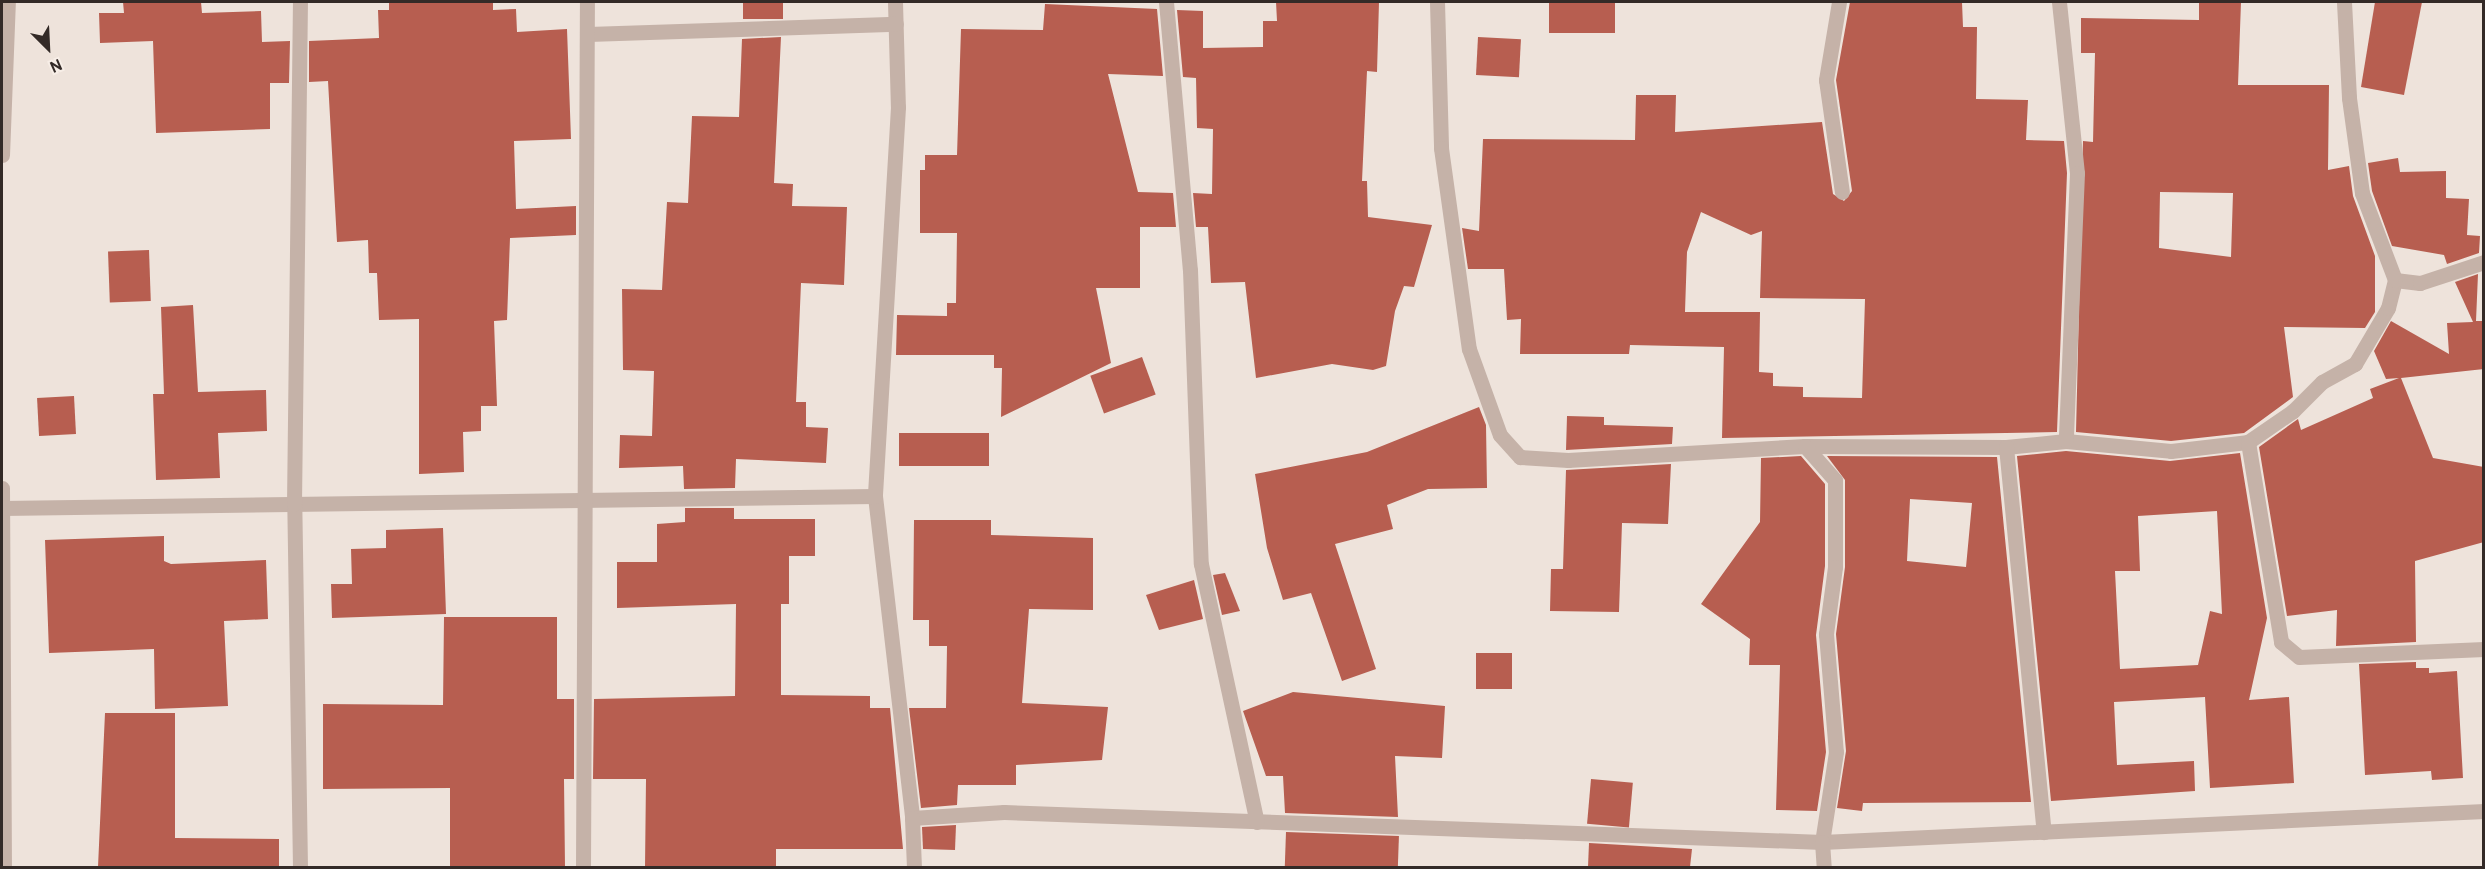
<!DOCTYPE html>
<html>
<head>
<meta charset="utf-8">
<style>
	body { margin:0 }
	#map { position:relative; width:2485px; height:869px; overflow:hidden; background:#eee3db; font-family:Overpass,sans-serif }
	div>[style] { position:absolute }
	.building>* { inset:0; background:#b75e50; transform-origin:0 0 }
	.minor>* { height:15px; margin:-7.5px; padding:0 7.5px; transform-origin:7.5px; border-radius:7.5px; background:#c5b2a8 }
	span { translate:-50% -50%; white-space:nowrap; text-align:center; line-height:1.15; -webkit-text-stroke:5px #f7eee7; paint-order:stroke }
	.frame { position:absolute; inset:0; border:3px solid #332a27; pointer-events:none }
	.north { position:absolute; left:18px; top:18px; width:60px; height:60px; -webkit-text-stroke:4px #f7eee7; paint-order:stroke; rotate:156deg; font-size:16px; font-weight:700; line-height:24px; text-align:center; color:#332a27 }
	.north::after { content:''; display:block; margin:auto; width:21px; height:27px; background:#332a27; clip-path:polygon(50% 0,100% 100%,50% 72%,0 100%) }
</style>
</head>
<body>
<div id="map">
	<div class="building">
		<i style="clip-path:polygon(123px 2px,201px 2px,202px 13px,261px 11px,262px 42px,290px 41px,289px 83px,270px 83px,270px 129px,156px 133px,153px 41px,100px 43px,99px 13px,124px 13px)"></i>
		<i style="clip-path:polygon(389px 2px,493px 2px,493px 10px,516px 9px,517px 32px,567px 29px,571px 139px,514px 141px,516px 209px,576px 206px,576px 235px,510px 238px,507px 320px,494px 321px,497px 406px,481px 406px,481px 431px,463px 432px,464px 472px,419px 474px,419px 319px,379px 320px,377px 273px,369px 273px,368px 240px,337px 242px,328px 81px,309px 82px,309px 41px,379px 38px,378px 10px,389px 10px)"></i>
		<i style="left:743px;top:2px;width:40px;height:17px"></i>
		<i style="clip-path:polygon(1276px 2px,1379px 2px,1377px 72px,1367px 71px,1362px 181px,1367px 181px,1368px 217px,1432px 225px,1414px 287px,1404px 286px,1395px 311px,1386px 366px,1373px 370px,1332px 364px,1256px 378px,1245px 282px,1211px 283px,1208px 227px,1196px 227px,1193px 193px,1212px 194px,1213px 129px,1197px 128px,1196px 78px,1183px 77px,1177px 10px,1203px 11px,1203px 48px,1263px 47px,1263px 21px,1277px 21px)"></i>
		<i style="left:1549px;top:2px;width:66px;height:31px"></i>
		<i style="clip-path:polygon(evenodd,1850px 2px,1962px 2px,1963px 27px,1977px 27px,1976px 99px,2028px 100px,2026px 140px,2064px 141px,2067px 173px,2057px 432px,1722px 438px,1724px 347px,1630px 345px,1629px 354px,1520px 354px,1521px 319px,1507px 320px,1504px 269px,1468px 269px,1462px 228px,1479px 231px,1483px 139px,1635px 140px,1636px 95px,1676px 95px,1675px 132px,1822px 122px,1833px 194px,1844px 201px,1852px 191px,1836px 80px,1850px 2px,1701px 212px,1751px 235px,1762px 231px,1760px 298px,1865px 299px,1862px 398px,1803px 397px,1803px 387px,1773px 386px,1773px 373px,1759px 372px,1760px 312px,1685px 312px,1687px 252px,1701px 212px)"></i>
		<i style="clip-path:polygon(evenodd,2199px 2px,2241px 2px,2238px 85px,2329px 85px,2328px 170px,2349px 166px,2353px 196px,2375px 256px,2375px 312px,2365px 328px,2284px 327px,2293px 397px,2244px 433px,2171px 441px,2076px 432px,2083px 141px,2093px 142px,2095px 53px,2081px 53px,2081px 18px,2199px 20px,2199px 2px,2160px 192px,2233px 193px,2231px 257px,2159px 248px,2160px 192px)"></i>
		<i style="clip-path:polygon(2375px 2px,2422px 2px,2404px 95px,2361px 87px)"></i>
		<i style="clip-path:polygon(1045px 4px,1157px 9px,1163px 76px,1108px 74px,1138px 192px,1173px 193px,1176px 227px,1140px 227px,1140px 288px,1096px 288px,1111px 363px,1001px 417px,1002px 368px,994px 368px,994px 355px,896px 355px,897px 315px,947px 316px,947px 303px,956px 303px,957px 233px,920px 233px,920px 170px,925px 170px,925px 155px,957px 155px,961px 29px,1043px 30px)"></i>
		<i style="clip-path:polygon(781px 37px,774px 183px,793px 184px,792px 206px,847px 207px,844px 285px,801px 283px,796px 402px,806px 402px,806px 427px,828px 428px,826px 463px,736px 459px,735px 488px,684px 489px,683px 466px,619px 468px,620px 435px,652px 436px,654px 371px,623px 370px,622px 289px,662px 290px,667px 202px,688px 203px,692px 116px,739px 117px,742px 39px)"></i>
		<i style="left:1478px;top:37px;width:43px;height:38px;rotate:3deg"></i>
		<i style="clip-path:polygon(2398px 158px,2400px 172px,2446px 171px,2446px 198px,2469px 199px,2467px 235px,2480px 236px,2479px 253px,2447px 264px,2444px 255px,2392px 246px,2372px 191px,2368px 163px)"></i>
		<i style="left:149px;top:250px;width:51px;height:41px;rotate:88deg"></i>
		<i style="clip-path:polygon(2478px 274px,2476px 321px,2484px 321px,2484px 369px,2401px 378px,2433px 458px,2484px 467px,2484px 542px,2415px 561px,2416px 642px,2336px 646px,2337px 610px,2287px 616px,2259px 447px,2298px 419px,2301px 430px,2373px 398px,2370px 389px,2399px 378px,2386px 379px,2374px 351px,2391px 321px,2449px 354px,2447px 323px,2473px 322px,2455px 282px)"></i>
		<i style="clip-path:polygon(193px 305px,198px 392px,266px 390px,267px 431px,218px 433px,220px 478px,156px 480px,153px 394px,164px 394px,161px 307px)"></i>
		<i style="left:1142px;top:357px;width:40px;height:55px;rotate:70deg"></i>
		<i style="left:74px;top:396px;width:38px;height:37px;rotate:87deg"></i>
		<i style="clip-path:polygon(1479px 407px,1486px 425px,1487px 488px,1428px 489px,1387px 505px,1393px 529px,1335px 544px,1376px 669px,1342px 681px,1311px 593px,1283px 600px,1267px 548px,1255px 474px,1367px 452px)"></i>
		<i style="clip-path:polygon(1567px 416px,1604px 417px,1604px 425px,1673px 427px,1672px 444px,1566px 450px)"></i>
		<i style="left:899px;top:433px;width:90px;height:33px"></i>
		<i style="clip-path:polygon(evenodd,2066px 451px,2170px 461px,2240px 453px,2267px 618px,2249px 700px,2289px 697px,2294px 783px,2210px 788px,2205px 697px,2114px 702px,2117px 765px,2194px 761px,2195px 791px,2051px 801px,2017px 456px,2066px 451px,2217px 511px,2222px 614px,2210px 611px,2198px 665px,2120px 669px,2115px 571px,2140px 571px,2138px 516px,2217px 511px)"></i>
		<i style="clip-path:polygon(1801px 456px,1825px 484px,1825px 566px,1816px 635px,1826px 752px,1817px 811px,1776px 810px,1780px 665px,1749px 665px,1750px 639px,1701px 604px,1760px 522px,1761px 458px)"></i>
		<i style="clip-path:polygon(evenodd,1827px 456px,1997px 457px,2031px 802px,1863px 803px,1862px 811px,1837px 808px,1846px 751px,1836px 634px,1845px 567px,1845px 480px,1827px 456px,1910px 499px,1972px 503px,1966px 567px,1907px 561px,1910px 499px)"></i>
		<i style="clip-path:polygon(1671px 464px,1668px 524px,1622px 523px,1619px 612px,1550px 611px,1551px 569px,1563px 569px,1566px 470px)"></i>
		<i style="clip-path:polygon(685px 508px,734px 508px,734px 519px,815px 519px,815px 556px,789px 556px,789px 604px,781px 604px,781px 695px,870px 696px,870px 708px,890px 708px,903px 849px,776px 849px,776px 867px,645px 867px,646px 779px,593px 779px,594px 699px,735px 696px,736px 604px,617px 608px,617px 562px,657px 562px,657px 524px,685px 522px)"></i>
		<i style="clip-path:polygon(914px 520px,991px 520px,991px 535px,1093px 538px,1093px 610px,1029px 609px,1022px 703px,1108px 707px,1102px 760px,1016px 765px,1016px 785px,958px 785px,957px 805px,921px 808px,909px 708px,946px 708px,947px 646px,929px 646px,929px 620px,913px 620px)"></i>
		<i style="clip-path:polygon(443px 528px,446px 614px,332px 618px,331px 584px,352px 584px,351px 549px,386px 548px,386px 530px)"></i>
		<i style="clip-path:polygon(164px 536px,164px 561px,171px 564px,266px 560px,268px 619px,224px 621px,228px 706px,155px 709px,154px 649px,49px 653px,45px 540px)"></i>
		<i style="clip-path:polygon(1225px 573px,1240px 611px,1222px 615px,1213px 575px)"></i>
		<i style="clip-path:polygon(1194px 580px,1203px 619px,1159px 630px,1146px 595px)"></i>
		<i style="clip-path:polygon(444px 617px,557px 617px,557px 699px,574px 699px,574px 779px,564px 779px,565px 867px,450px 867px,450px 788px,323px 789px,323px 704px,443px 705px)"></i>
		<i style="left:1476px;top:653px;width:36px;height:36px"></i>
		<i style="clip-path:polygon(2416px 662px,2416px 668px,2429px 668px,2429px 673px,2457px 671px,2463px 778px,2432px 780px,2431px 771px,2365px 775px,2359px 664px)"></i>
		<i style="clip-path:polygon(1293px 692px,1445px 706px,1442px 758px,1395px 756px,1398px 817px,1285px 813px,1283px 776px,1266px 776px,1243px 711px)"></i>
		<i style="clip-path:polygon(105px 713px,175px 713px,175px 838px,279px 839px,279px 867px,98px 867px)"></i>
		<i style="left:1591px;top:779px;width:42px;height:45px;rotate:5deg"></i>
		<i style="clip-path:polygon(956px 825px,955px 850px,923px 849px,922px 827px)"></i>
		<i style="left:1286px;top:832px;width:113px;height:35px;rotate:2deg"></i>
		<i style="clip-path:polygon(1589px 843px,1692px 849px,1690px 867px,1588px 867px)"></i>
	</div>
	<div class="minor">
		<i style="left:895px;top:2px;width:105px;rotate:88.4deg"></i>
		<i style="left:898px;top:107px;width:390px;rotate:93.4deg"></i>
		<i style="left:875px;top:496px;width:324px;rotate:83.4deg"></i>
		<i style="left:912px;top:818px;width:92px;rotate:-3.7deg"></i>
		<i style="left:1004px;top:812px;width:819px;rotate:2.1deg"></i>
		<i style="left:1822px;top:842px;width:663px;rotate:-2.68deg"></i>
		<i style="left:1166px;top:2px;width:269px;rotate:84.9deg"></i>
		<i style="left:1190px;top:270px;width:294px;rotate:87.9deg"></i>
		<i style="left:1201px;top:564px;width:264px;rotate:77.8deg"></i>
		<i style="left:1437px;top:2px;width:146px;rotate:88.4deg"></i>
		<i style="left:1441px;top:148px;width:203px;rotate:82.1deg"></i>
		<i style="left:1469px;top:349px;width:91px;rotate:70.2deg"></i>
		<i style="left:1500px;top:435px;width:30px;rotate:48deg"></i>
		<i style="left:1520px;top:457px;width:48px;rotate:3.6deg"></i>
		<i style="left:1568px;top:460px;width:237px;rotate:-3.4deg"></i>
		<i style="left:1805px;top:446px;width:201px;rotate:0.3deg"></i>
		<i style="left:2006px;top:447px;width:60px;rotate:-5.7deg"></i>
		<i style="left:2066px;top:441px;width:105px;rotate:5.4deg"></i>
		<i style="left:2171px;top:451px;width:78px;rotate:-6.7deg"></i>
		<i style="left:2248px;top:442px;width:55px;rotate:-34.6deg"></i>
		<i style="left:2293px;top:411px;width:41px;rotate:-45deg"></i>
		<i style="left:2322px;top:382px;width:38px;rotate:-29deg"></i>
		<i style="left:2355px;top:364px;width:65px;rotate:-59.5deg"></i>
		<i style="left:2388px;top:308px;width:29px;rotate:-76deg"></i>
		<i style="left:2395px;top:280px;width:25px;rotate:7deg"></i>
		<i style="left:2420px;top:283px;width:67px;rotate:-18.2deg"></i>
		<i style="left:1839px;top:2px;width:79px;rotate:99.5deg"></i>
		<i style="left:1826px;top:80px;width:113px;rotate:81.9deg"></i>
		<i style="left:2059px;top:2px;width:172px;rotate:84deg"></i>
		<i style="left:2077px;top:173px;width:268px;rotate:92.4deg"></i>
		<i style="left:2344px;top:2px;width:96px;rotate:87deg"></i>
		<i style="left:2349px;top:98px;width:96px;rotate:82.2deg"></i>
		<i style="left:2362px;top:193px;width:93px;rotate:69.2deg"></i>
		<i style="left:588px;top:34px;width:308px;rotate:-1.9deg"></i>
		<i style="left:2px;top:155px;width:153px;rotate:-87.8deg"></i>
		<i style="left:2248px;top:442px;width:203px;rotate:80.6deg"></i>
		<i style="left:2281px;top:642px;width:23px;rotate:40deg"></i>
		<i style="left:2299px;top:657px;width:185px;rotate:-2.5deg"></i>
		<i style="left:1805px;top:446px;width:45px;rotate:48.6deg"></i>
		<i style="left:1835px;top:480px;width:87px;rotate:90deg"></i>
		<i style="left:1835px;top:567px;width:68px;rotate:97.7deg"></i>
		<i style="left:1826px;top:634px;width:118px;rotate:85.2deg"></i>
		<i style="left:1836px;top:752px;width:91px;rotate:98.8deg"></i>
		<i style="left:1822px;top:842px;width:26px;rotate:86deg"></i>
		<i style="left:2006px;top:447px;width:387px;rotate:84.4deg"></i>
		<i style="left:2px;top:488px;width:380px;rotate:89.7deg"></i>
		<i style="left:2px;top:508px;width:873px;rotate:-0.79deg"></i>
		<i style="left:912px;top:818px;width:50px;rotate:87.7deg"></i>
		<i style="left:300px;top:868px;width:364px;rotate:-90.9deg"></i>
		<i style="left:294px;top:504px;width:502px;rotate:-89.32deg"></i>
		<i style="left:583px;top:868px;width:866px;rotate:-89.74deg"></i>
	</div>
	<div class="frame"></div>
	<div class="north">N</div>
</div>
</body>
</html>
